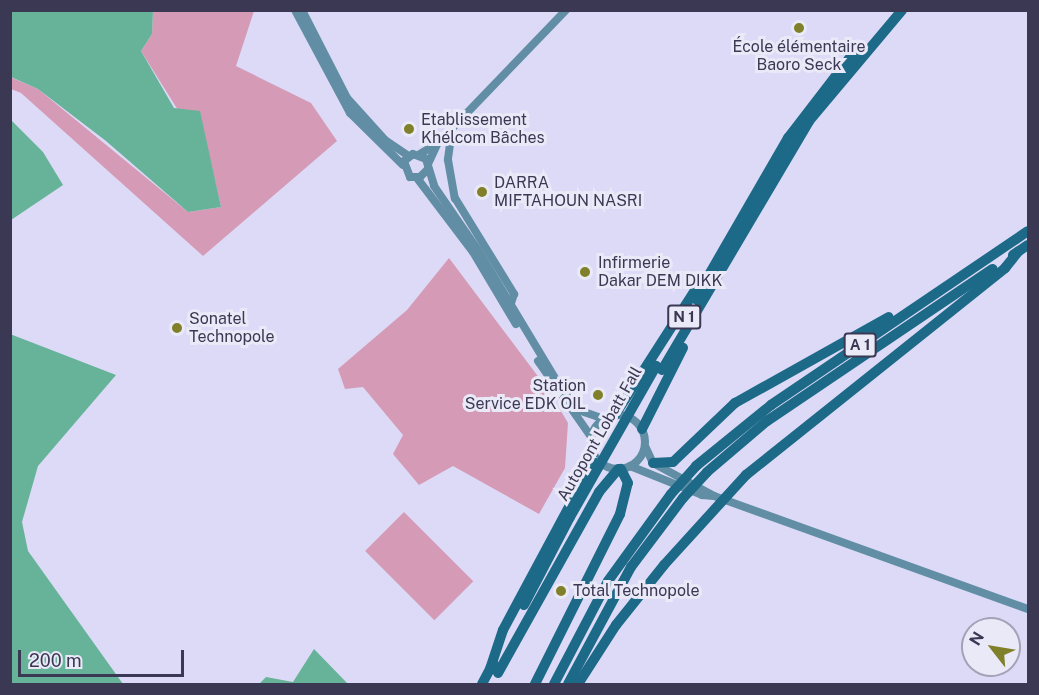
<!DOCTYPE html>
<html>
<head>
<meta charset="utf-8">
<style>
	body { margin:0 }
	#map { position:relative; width:1039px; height:695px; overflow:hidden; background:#dcdaf6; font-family:"Public Sans",sans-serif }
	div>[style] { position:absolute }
	.green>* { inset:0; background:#d59bb6; transform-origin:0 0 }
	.water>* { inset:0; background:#66b399 }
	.secondary>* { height:8px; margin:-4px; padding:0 4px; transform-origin:4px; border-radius:4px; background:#618ea4 }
	.secondary>.ring { margin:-4px; padding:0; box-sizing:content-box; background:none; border:8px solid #618ea4; border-radius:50% }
	.highway>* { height:10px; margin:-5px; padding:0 5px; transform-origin:5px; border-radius:5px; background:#1c6988 }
	.highway-bridge>* { height:10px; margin:-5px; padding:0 5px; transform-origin:5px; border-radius:5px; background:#1c6988 }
	.dots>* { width:16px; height:16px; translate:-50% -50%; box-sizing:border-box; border:3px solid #eae9f7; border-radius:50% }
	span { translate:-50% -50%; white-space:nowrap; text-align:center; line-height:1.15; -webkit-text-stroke:6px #eae9f7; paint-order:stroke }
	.shield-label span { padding:2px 4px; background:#eae9f7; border:2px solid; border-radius:4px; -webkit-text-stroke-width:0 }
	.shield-label { font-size:15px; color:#3b3854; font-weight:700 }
	.poi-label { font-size:16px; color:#3b3854 }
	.left { translate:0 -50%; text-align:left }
	.right { translate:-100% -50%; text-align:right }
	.street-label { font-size:16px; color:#3b3854 }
	.frame { position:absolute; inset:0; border:12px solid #3b3854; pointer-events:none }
	.north { position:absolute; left:961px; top:617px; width:60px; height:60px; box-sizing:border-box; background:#eae9f7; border:2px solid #a4a2b6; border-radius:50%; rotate:301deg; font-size:16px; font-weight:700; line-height:24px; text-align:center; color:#3b3854 }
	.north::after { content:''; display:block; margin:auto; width:21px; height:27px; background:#7f8029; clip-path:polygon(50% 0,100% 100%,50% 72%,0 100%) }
	.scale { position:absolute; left:18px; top:650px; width:166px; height:27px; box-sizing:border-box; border:3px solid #3b3854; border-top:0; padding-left:8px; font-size:18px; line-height:21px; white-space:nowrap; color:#3b3854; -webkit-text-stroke:4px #eae9f7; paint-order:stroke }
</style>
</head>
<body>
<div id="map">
	<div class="green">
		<i style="clip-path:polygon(153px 11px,254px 11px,236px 66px,311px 103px,337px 141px,203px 256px,21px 93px,11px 89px,10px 77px,38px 89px,188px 212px,221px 207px,211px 163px,141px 51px,152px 34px)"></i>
		<i style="clip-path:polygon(449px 258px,549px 391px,568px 423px,565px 468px,539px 514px,453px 466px,419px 485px,393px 454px,403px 435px,363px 387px,345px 389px,338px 369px,407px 310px)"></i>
		<i style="left:404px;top:512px;width:98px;height:55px;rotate:45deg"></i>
	</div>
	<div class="water">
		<i style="clip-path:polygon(10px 11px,153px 11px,152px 34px,141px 51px,174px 108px,200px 111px,221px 207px,188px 212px,106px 141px,38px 89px,11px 77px)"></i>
		<i style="clip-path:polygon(11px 120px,43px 152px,63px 185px,11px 220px)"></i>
		<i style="clip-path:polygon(10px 334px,116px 375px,38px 466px,22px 522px,28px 551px,123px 684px,11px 684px)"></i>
		<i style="clip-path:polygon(314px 649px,348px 684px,259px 684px,266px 677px,293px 682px)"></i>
	</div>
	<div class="secondary">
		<i style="left:295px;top:10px;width:117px;rotate:61.9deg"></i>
		<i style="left:350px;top:113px;width:74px;rotate:44.5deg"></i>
		<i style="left:302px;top:10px;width:99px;rotate:62.9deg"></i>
		<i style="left:347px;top:98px;width:57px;rotate:47.9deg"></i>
		<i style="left:385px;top:140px;width:29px;rotate:34deg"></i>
		<i style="left:452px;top:130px;width:30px;rotate:98deg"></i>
		<i style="left:448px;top:160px;width:39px;rotate:80deg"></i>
		<i style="left:455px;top:198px;width:113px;rotate:58.4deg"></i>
		<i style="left:514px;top:294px;width:9px;rotate:108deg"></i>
		<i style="left:420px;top:154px;width:21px;rotate:-31deg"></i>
		<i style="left:438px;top:143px;width:185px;rotate:-46.1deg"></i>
		<i style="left:428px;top:164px;width:23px;rotate:-65deg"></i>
		<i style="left:427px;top:170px;width:10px;rotate:135deg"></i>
		<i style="left:420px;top:177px;width:10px;rotate:180deg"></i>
		<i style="left:410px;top:177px;width:17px;rotate:-111deg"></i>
		<i style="left:404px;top:161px;width:11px;rotate:-38deg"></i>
		<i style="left:413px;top:154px;width:14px;rotate:21deg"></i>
		<i style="left:426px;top:159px;width:28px;rotate:73deg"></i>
		<i style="left:434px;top:186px;width:78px;rotate:55.5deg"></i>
		<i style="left:478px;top:250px;width:155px;rotate:59deg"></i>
		<i style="left:558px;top:383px;width:36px;rotate:51deg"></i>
		<i style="left:581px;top:411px;width:24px;rotate:19deg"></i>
		<i style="left:417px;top:178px;width:93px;rotate:52.9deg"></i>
		<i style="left:473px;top:252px;width:84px;rotate:59.2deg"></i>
		<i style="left:538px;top:361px;width:94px;rotate:55deg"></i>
		<i class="ring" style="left:591px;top:415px;width:46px;height:46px"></i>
		<i style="left:645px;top:446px;width:19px;rotate:65deg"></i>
		<i style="left:653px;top:463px;width:69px;rotate:28.4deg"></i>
		<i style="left:630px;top:466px;width:78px;rotate:21.9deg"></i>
		<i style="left:702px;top:495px;width:12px;rotate:5deg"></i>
		<i style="left:714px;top:496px;width:334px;rotate:19.8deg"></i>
	</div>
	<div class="highway">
		<i style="left:1013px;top:255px;width:18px;rotate:-34deg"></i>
		<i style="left:695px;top:299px;width:186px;rotate:-60deg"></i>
		<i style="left:788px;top:138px;width:110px;rotate:-52.4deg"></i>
		<i style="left:662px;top:370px;width:289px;rotate:-59.4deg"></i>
		<i style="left:809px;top:121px;width:145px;rotate:-50deg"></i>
		<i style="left:615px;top:415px;width:150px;rotate:-57.3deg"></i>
		<i style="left:642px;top:429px;width:91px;rotate:-63.2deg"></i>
		<i style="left:653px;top:463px;width:20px;rotate:-3deg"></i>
		<i style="left:673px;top:462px;width:86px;rotate:-43.6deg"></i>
		<i style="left:735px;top:403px;width:176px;rotate:-29.2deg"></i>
		<i style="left:696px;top:466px;width:97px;rotate:-39.1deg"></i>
		<i style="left:771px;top:405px;width:310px;rotate:-34.1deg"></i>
		<i style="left:707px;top:472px;width:79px;rotate:-40.4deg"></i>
		<i style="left:767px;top:421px;width:272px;rotate:-34deg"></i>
		<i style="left:524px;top:605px;width:99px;rotate:-62.4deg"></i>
		<i style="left:490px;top:669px;width:41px;rotate:-71.6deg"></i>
		<i style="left:503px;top:630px;width:184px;rotate:-61.8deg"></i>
		<i style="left:590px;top:468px;width:16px;rotate:-79deg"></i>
		<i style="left:498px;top:673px;width:207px;rotate:-60.8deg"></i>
		<i style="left:599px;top:492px;width:30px;rotate:-50deg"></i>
		<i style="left:482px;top:684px;width:24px;rotate:-62deg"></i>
		<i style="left:535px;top:684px;width:190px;rotate:-63.4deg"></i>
		<i style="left:620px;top:514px;width:32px;rotate:-76deg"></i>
		<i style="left:628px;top:483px;width:16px;rotate:-117deg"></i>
		<i style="left:554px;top:684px;width:116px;rotate:-62.3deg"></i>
		<i style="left:608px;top:581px;width:107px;rotate:-54.1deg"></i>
		<i style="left:568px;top:684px;width:133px;rotate:-61.7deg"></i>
		<i style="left:631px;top:567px;width:86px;rotate:-53deg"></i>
		<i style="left:578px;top:684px;width:70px;rotate:-57.2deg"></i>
		<i style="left:616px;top:625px;width:77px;rotate:-51.3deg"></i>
		<i style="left:664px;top:565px;width:122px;rotate:-47.7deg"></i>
		<i style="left:746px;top:475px;width:332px;rotate:-38.6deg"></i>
		<i style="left:1005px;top:268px;width:21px;rotate:-51deg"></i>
	</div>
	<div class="highway-bridge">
		<i style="left:671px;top:494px;width:38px;rotate:-48deg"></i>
		<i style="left:683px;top:498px;width:35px;rotate:-47deg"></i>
		<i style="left:570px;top:517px;width:174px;rotate:-60.3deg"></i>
	</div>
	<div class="dots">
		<i style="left:799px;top:28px;background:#7f8029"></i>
		<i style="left:409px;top:129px;background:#7f8029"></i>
		<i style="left:482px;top:192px;background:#7f8029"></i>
		<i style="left:585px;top:272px;background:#7f8029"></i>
		<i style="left:177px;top:328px;background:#7f8029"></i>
		<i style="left:598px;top:395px;background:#7f8029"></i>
		<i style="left:561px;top:591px;background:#7f8029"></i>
	</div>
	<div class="shield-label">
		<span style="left:684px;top:317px">N 1</span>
		<span style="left:860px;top:345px">A 1</span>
	</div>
	<div class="poi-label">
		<span style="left:799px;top:56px">École élémentaire<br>Baoro Seck</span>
		<span class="left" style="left:421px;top:129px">Etablissement<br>Khélcom Bâches</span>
		<span class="left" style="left:494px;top:192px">DARRA<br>MIFTAHOUN NASRI</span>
		<span class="left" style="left:598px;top:272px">Infirmerie<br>Dakar DEM DIKK</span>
		<span class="left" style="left:189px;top:328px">Sonatel<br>Technopole</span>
		<span class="right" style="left:586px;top:395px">Station<br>Service EDK OIL</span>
		<span class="left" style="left:573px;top:591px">Total Technopole</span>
	</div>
	<div class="street-label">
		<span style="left:600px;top:434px;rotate:-60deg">Autopont Lobatt Fall</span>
	</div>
	<div class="frame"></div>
	<div class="north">N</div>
	<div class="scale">200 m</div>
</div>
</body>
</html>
